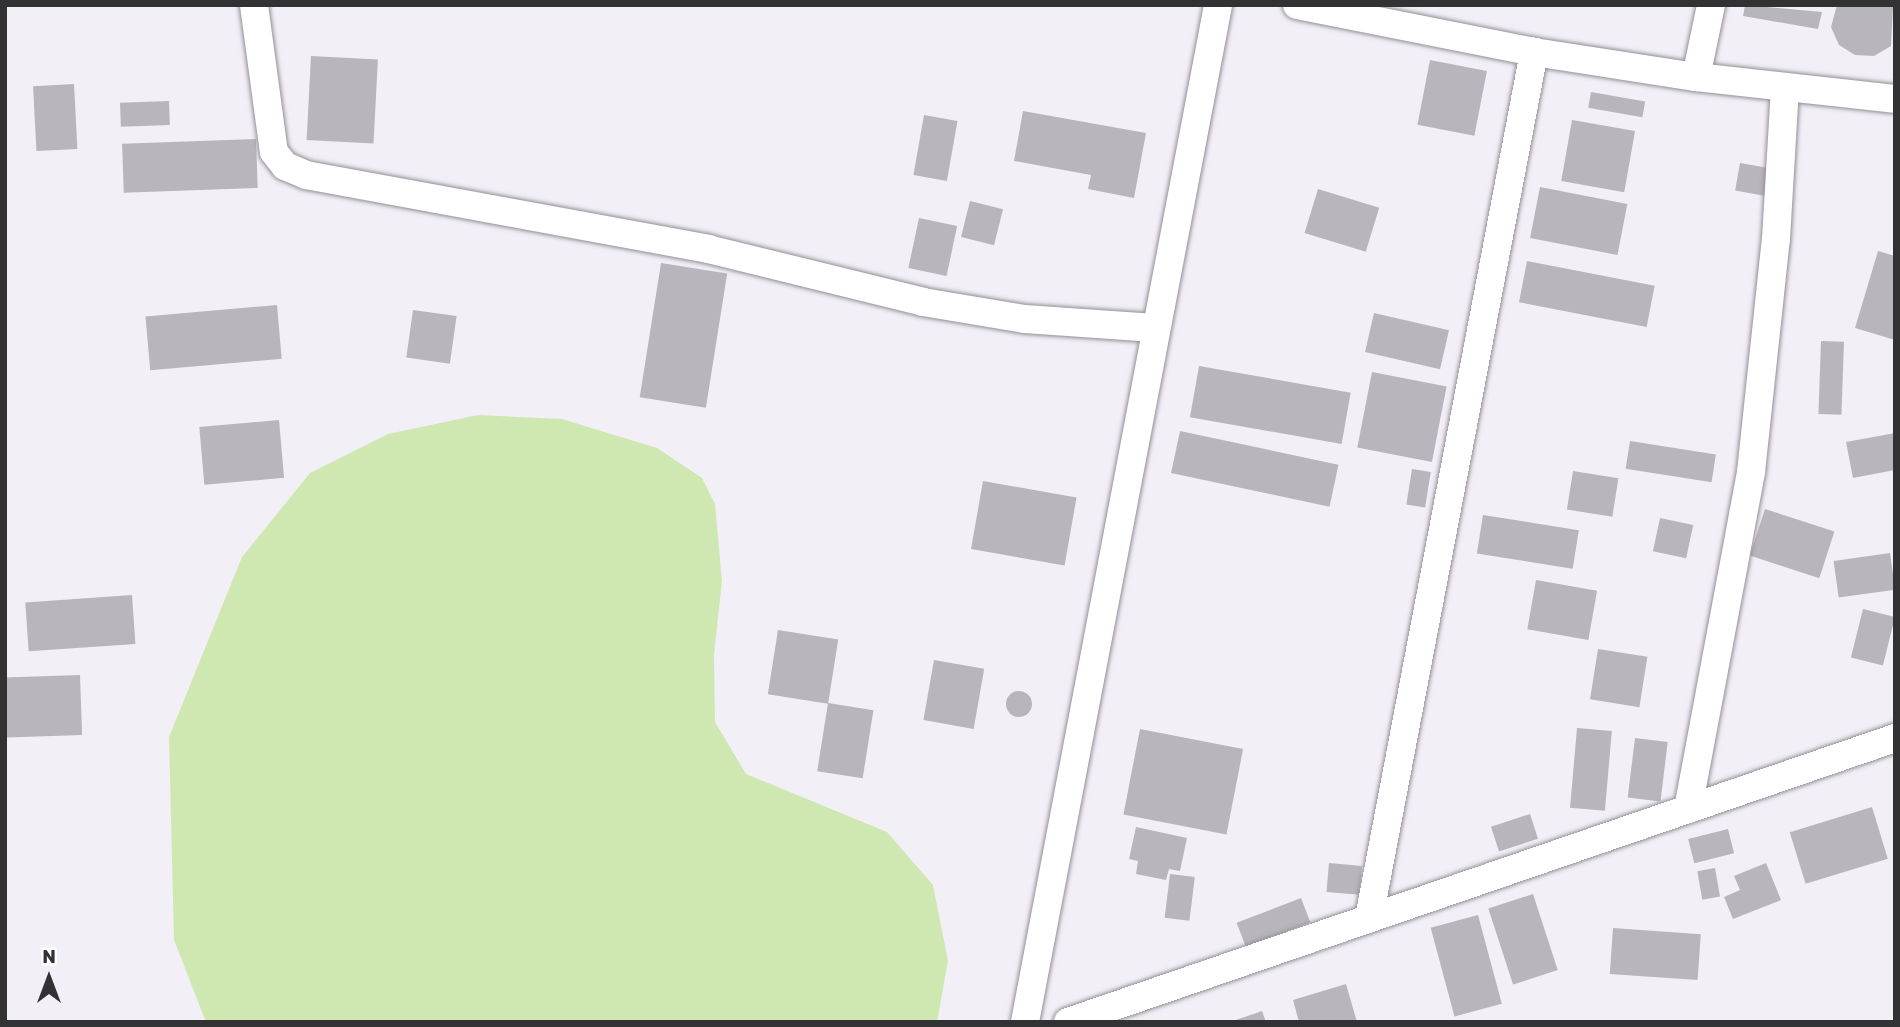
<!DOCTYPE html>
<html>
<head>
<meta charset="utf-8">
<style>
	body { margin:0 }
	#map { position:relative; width:1900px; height:1027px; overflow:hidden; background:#f3eff7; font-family:Rubik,sans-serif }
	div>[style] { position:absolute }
	.green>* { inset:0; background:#cfe8b1 }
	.building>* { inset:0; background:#b9b5bc; transform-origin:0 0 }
	.round { border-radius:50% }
	.roads { filter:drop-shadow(0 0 2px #938f96) drop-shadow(0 0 2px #938f96) }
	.minor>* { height:28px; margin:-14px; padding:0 14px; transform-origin:14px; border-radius:14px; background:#fff }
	span { translate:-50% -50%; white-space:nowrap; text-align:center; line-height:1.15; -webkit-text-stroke:6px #fff; paint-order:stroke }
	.frame { position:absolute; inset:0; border:7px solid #323134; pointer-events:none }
	.north { position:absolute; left:14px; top:943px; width:70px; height:70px; -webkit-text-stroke:5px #fff; paint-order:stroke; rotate:0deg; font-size:19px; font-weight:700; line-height:28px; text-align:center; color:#323134 }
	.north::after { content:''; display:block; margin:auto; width:24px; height:32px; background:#323134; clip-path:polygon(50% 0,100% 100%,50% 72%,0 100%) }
</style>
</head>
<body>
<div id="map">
	<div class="green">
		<i style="clip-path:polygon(478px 415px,562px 419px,657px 448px,702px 478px,715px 504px,722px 581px,714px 655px,715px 722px,746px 774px,887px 832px,933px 885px,948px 961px,937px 1022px,206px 1022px,174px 940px,169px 737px,242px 557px,310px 473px,388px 434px)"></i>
	</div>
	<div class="building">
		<i style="clip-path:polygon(1745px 5px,1822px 12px,1818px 29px,1743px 16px)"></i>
		<i style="clip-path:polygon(1837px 5px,1893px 5px,1891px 46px,1874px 56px,1855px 55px,1839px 45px,1831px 27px)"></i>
		<i style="left:311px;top:56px;width:67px;height:84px;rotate:3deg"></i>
		<i style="left:1430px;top:60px;width:58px;height:66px;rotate:11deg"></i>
		<i style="left:74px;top:84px;width:65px;height:41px;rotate:87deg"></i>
		<i style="left:1591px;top:92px;width:55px;height:16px;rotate:10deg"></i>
		<i style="left:169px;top:101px;width:24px;height:49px;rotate:88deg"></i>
		<i style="clip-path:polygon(1023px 111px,1146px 133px,1134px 198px,1088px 189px,1091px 175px,1014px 161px)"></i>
		<i style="left:924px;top:115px;width:34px;height:61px;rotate:10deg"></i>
		<i style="left:1572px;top:120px;width:64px;height:62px;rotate:10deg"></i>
		<i style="left:256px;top:139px;width:49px;height:134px;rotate:88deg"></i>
		<i style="left:1740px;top:163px;width:35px;height:28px;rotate:10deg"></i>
		<i style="left:1540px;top:187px;width:89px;height:52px;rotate:11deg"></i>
		<i style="left:1318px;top:189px;width:64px;height:46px;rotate:17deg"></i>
		<i style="left:970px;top:201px;width:34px;height:37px;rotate:14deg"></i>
		<i style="left:919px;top:218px;width:39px;height:51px;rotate:12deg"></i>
		<i style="clip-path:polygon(1878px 251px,1895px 256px,1895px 340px,1855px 328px)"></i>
		<i style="left:1527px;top:261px;width:130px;height:42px;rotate:11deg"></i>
		<i style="left:661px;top:263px;width:67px;height:136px;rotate:9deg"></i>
		<i style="left:277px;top:305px;width:54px;height:132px;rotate:85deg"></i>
		<i style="left:413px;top:310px;width:44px;height:48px;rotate:8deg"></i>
		<i style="left:1374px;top:313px;width:77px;height:40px;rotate:13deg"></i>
		<i style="left:1821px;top:341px;width:23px;height:73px;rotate:2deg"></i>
		<i style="left:1199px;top:366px;width:154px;height:52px;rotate:10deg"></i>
		<i style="left:1372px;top:372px;width:76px;height:77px;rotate:11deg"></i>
		<i style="left:279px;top:420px;width:58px;height:80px;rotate:85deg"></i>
		<i style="left:1180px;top:431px;width:162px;height:43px;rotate:12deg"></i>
		<i style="clip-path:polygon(1895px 433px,1895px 470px,1853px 478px,1846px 442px)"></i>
		<i style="left:1630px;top:441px;width:87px;height:28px;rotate:9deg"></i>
		<i style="left:1412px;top:469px;width:19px;height:36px;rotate:9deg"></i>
		<i style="left:1573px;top:471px;width:46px;height:39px;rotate:9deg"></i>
		<i style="left:983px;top:481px;width:95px;height:69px;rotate:10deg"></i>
		<i style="left:1765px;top:509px;width:73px;height:49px;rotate:18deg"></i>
		<i style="left:1483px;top:515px;width:97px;height:39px;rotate:9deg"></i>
		<i style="left:1660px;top:518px;width:34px;height:34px;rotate:12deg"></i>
		<i style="left:1890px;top:553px;width:37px;height:57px;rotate:82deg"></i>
		<i style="left:1536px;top:580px;width:62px;height:50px;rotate:10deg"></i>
		<i style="left:132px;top:595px;width:49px;height:107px;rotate:86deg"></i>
		<i style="left:1863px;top:609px;width:33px;height:50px;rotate:14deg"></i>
		<i style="left:778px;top:630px;width:61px;height:65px;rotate:9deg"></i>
		<i style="left:1598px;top:649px;width:50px;height:51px;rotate:9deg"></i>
		<i style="left:934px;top:660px;width:51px;height:61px;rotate:10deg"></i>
		<i style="left:80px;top:675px;width:60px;height:75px;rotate:88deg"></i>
		<i class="round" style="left:1006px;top:691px;width:26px;height:26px"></i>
		<i style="left:828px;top:703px;width:46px;height:69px;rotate:9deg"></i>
		<i style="left:1577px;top:728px;width:35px;height:80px;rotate:5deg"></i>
		<i style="left:1140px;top:729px;width:105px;height:87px;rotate:11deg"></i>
		<i style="left:1635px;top:738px;width:33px;height:60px;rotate:7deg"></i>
		<i style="left:1872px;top:807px;width:54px;height:86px;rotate:73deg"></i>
		<i style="left:1530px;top:814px;width:26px;height:41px;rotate:72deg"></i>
		<i style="clip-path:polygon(1136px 827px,1187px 838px,1180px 871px,1169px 869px,1166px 880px,1136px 874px,1138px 861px,1129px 859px)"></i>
		<i style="left:1728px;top:829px;width:25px;height:41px;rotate:76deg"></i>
		<i style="left:1329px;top:863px;width:33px;height:29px;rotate:5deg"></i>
		<i style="clip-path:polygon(1766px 863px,1781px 900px,1733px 919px,1724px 897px,1740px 890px,1734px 876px)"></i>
		<i style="left:1715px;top:868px;width:29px;height:18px;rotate:80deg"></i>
		<i style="left:1170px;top:874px;width:25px;height:44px;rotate:7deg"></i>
		<i style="left:1533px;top:894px;width:80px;height:47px;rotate:72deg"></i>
		<i style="left:1301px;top:898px;width:26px;height:69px;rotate:69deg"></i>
		<i style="left:1478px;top:915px;width:92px;height:49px;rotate:75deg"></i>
		<i style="left:1613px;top:928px;width:88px;height:46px;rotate:4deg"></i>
		<i style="clip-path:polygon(1346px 984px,1357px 1022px,1299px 1022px,1293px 1000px)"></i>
		<i style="clip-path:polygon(1262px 1011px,1266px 1022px,1233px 1022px,1233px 1021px)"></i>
	</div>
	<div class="roads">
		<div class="minor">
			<i style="left:254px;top:5px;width:148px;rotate:82.3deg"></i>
			<i style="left:274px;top:152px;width:18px;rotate:52deg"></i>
			<i style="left:285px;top:166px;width:23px;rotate:23deg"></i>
			<i style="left:306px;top:175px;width:409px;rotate:10.4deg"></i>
			<i style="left:708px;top:249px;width:221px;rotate:13.8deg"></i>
			<i style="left:923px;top:302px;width:103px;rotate:9.5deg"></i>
			<i style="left:1025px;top:319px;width:130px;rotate:4deg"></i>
			<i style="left:1297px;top:5px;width:242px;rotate:11.2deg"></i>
			<i style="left:1534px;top:52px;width:164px;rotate:8.8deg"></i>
			<i style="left:1696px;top:77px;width:200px;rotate:6.3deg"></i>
			<i style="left:1696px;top:77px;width:74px;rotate:-78.2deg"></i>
			<i style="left:1688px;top:809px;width:343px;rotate:-79.4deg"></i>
			<i style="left:1751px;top:472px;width:234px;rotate:-83.9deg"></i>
			<i style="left:1776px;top:239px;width:151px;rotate:-86.6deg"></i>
			<i style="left:1369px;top:918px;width:882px;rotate:-79.21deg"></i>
			<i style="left:1025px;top:1022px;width:1035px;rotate:-79.25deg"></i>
			<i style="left:1068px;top:1022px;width:874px;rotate:-18.95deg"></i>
		</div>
	</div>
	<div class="frame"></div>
	<div class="north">N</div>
</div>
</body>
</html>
